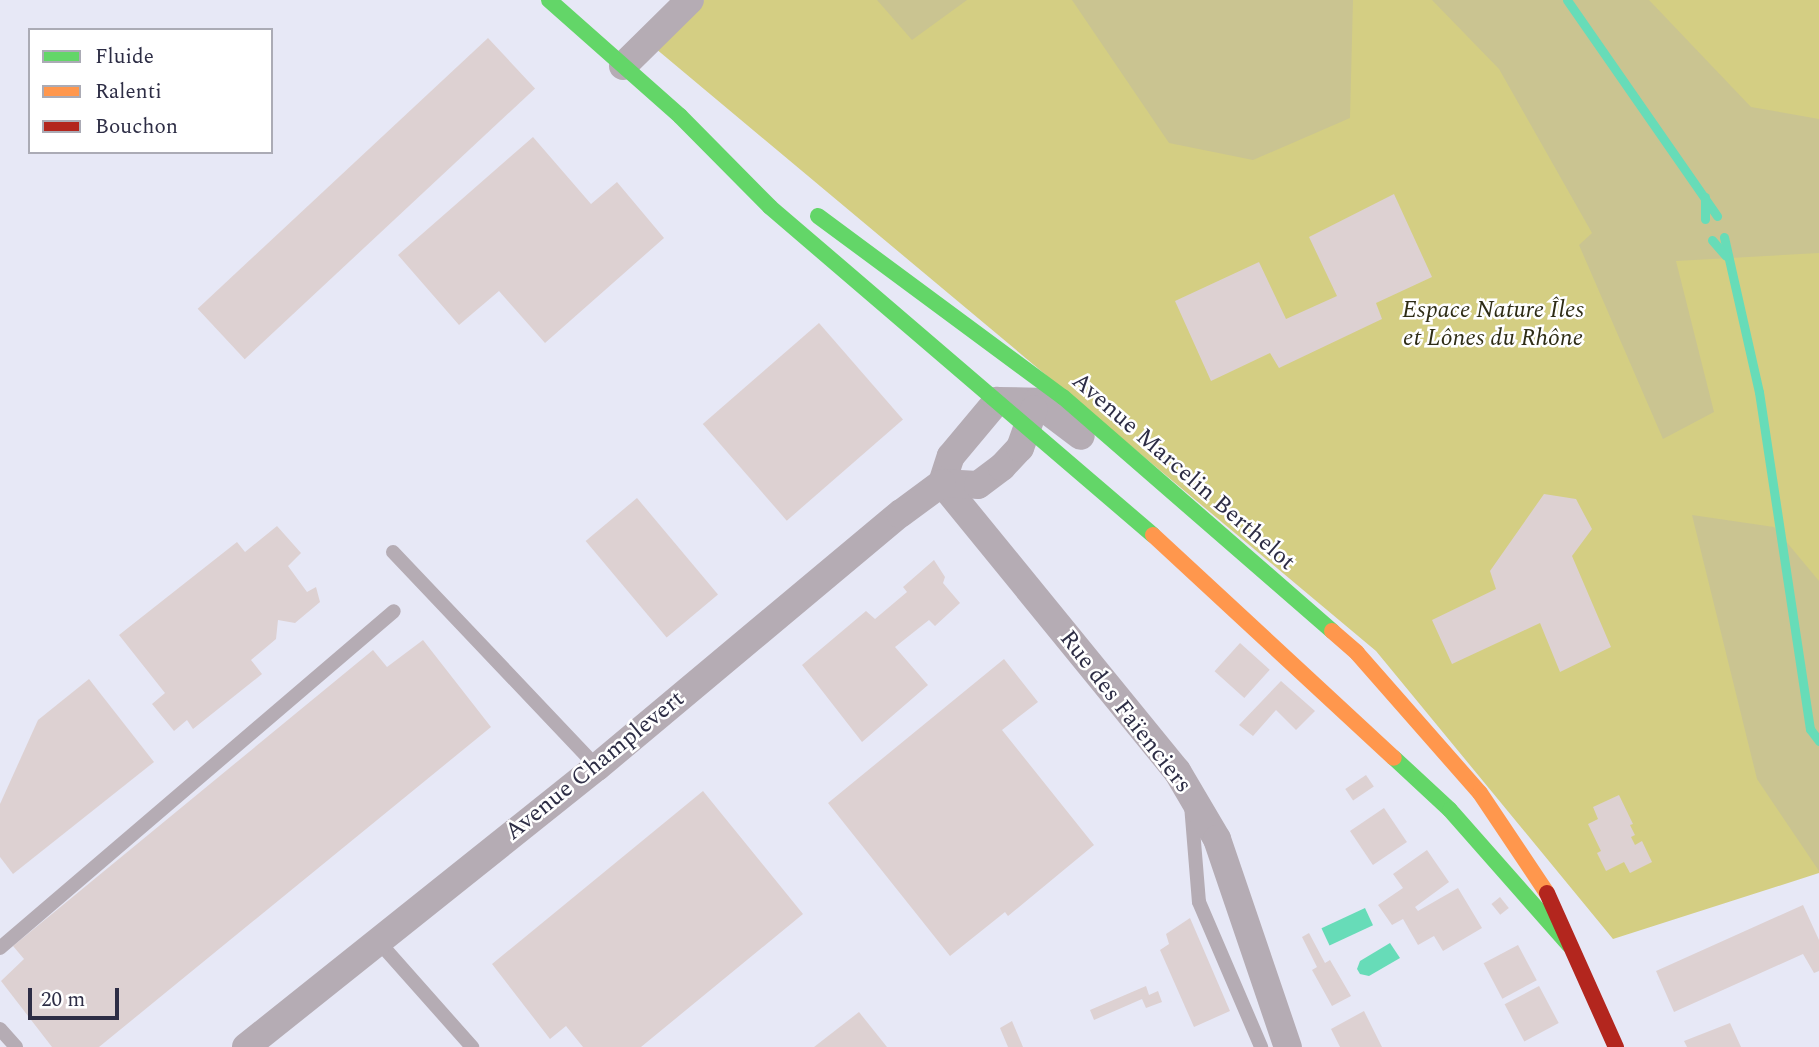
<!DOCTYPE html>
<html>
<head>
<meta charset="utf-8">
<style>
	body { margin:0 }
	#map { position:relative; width:1819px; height:1047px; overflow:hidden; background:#e7e8f6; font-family:Spectral,serif }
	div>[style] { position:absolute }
	.green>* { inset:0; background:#d4ce83 }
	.forest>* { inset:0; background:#cac491 }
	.water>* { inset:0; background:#67dcb8; transform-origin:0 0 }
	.stream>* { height:9px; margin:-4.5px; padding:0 4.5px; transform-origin:4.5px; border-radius:4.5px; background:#67dcb8 }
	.building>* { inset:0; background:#ddd1d2; transform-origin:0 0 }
	.lane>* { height:14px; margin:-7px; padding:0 7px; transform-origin:7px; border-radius:7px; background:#b5acb4 }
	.street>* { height:28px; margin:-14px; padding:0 14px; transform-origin:14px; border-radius:14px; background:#b5acb4 }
	.fast>* { height:16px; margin:-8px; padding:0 8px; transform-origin:8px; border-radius:8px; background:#63d668 }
	.slow>* { height:16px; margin:-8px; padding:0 8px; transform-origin:8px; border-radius:8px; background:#ff974d }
	.jam>* { height:16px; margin:-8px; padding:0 8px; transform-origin:8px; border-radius:8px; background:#b3261e }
	span { translate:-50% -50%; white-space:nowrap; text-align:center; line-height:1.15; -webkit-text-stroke:5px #fff; paint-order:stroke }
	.park-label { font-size:24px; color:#2e2c15; font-style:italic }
	.street-label { font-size:24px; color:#2d2d45 }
	.legend { position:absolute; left:28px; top:28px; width:245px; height:126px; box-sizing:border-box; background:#fff; border:2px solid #ababb5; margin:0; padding:9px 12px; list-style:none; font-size:21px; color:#2d2d45 }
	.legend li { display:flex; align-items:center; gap:14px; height:35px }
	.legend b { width:35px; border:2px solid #ababb5 }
	.scale { position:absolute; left:28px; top:988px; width:91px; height:32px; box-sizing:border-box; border:4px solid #2d2d45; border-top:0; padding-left:9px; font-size:21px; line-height:24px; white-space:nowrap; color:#2d2d45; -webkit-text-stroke:5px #fff; paint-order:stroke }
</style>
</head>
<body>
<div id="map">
	<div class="green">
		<i style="clip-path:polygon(704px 0,1819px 0,1819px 873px,1613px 939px,1376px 651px,655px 48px)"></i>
	</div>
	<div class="forest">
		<i style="clip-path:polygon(877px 0,967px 0,912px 40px)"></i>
		<i style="clip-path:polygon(1072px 0,1353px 0,1350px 118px,1253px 160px,1169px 143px)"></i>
		<i style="clip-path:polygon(1432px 0,1649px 0,1751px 107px,1819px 119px,1819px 253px,1676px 261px,1714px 412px,1663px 439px,1579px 245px,1592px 233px,1499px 69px)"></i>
		<i style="clip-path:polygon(1692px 515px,1774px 527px,1819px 581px,1819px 871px,1757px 779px)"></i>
	</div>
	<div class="water">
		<i style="left:1365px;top:908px;width:19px;height:48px;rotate:65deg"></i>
		<i style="clip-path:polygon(1390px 943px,1400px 958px,1369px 976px,1360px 974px,1357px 969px,1360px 961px)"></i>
	</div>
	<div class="stream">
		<i style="left:1567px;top:0;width:263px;rotate:55.2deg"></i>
		<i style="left:1705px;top:197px;width:22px;rotate:90deg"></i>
		<i style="left:1724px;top:237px;width:159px;rotate:77.3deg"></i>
		<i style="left:1759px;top:392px;width:341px;rotate:81.4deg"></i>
		<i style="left:1810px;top:729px;width:15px;rotate:53deg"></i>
		<i style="left:1712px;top:240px;width:21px;rotate:49deg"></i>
	</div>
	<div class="building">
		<i style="left:488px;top:38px;width:69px;height:397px;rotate:47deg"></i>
		<i style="clip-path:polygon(533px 137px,591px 204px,617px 182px,664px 238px,545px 343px,499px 291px,459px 325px,398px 255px)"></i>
		<i style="clip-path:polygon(1394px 194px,1432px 277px,1376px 303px,1382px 319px,1279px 368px,1270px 353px,1211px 381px,1175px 301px,1259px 262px,1286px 319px,1337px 296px,1309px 237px)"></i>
		<i style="left:819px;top:323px;width:128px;height:154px;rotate:49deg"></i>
		<i style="clip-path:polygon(1544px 494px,1576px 499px,1592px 529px,1572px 556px,1611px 647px,1560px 672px,1540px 623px,1452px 664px,1432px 620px,1496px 589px,1490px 571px)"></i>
		<i style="left:637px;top:498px;width:126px;height:67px;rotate:50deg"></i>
		<i style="clip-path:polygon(277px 526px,301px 553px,288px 566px,307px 592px,316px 587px,320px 602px,295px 623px,278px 620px,276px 639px,251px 660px,262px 674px,193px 729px,187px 720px,174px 731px,152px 704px,165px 693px,119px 635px,237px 542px,245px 552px)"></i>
		<i style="clip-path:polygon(934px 560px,945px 577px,943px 583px,960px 603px,935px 626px,929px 620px,895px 647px,928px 685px,862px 742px,802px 665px,866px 611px,875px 619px,907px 592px,903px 587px)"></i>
		<i style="clip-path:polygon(423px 640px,491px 727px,99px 1047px,52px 1047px,1px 981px,24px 959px,13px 946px,373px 650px,387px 667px)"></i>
		<i style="left:1240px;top:643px;width:40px;height:38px;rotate:42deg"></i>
		<i style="clip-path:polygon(1004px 659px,1038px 702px,1002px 730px,1094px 845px,1008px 916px,1005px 912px,950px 956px,828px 803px)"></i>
		<i style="clip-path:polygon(89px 679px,154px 762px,13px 874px,0 857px,0 804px,38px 720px)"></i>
		<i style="clip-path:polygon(1281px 681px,1315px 711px,1296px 730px,1276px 710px,1253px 736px,1239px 725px)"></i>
		<i style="left:1366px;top:775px;width:14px;height:25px;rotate:56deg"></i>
		<i style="clip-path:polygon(703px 791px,803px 914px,641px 1047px,583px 1047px,566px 1026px,550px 1039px,492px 964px)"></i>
		<i style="clip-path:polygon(1619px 795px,1633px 824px,1630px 825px,1635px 835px,1631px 837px,1635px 845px,1642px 841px,1652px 862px,1630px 873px,1624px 862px,1606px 871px,1597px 853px,1601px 851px,1588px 824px,1598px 819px,1593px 807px)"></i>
		<i style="left:1384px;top:808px;width:41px;height:41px;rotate:56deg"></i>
		<i style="clip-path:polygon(1427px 850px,1449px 882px,1415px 907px,1418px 911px,1458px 888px,1482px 928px,1443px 951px,1434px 936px,1418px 945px,1403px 919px,1392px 925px,1378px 905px,1403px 888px,1393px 874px)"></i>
		<i style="left:1500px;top:897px;width:14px;height:11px;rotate:51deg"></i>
		<i style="clip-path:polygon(1803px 905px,1819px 940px,1819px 971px,1814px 973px,1803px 954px,1674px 1012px,1656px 971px)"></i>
		<i style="clip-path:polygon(1190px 918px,1230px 1011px,1194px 1027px,1160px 950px,1169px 944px,1166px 934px)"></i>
		<i style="clip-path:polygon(1309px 933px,1325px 963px,1330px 960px,1351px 996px,1332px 1006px,1312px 970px,1317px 967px,1302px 937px)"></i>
		<i style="left:1518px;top:945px;width:40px;height:39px;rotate:62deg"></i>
		<i style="clip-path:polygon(1146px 986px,1149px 995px,1158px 991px,1162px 1002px,1146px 1008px,1142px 999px,1094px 1020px,1090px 1010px)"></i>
		<i style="left:1539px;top:986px;width:42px;height:39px;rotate:62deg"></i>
		<i style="clip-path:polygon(1364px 1011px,1382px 1047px,1340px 1047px,1331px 1029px)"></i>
		<i style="clip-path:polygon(859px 1012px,887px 1047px,814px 1047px)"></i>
		<i style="clip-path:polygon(1012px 1021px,1023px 1047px,1008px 1047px,1000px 1028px)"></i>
		<i style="clip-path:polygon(1730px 1023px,1741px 1047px,1687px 1047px,1684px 1041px)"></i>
	</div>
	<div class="lane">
		<i style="left:393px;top:552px;width:296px;rotate:46.5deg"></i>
		<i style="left:1191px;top:805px;width:97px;rotate:85.3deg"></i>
		<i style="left:1199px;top:902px;width:158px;rotate:66.8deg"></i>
		<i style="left:378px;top:941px;width:142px;rotate:48.4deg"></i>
		<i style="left:0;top:948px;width:518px;rotate:-40.54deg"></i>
		<i style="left:0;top:1029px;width:24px;rotate:48deg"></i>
	</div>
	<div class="street">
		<i style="left:623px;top:66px;width:94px;rotate:-44.6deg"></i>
		<i style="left:942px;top:483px;width:372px;rotate:50.8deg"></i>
		<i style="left:1177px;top:771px;width:79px;rotate:59.5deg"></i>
		<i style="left:1217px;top:839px;width:220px;rotate:71.2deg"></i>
		<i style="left:942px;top:483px;width:28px;rotate:-72deg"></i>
		<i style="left:951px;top:456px;width:72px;rotate:-50.1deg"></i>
		<i style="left:997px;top:401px;width:39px;rotate:1deg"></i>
		<i style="left:1036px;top:402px;width:56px;rotate:37.1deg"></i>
		<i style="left:942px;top:483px;width:36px;rotate:3deg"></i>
		<i style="left:978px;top:485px;width:30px;rotate:-37deg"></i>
		<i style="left:1002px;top:467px;width:26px;rotate:-47deg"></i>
		<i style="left:1020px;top:448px;width:41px;rotate:-70.3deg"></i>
		<i style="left:246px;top:1047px;width:449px;rotate:-38.6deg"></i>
		<i style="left:597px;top:767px;width:395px;rotate:-39.9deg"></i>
		<i style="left:900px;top:514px;width:52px;rotate:-36.4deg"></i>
	</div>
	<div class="fast">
		<i style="left:549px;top:0;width:175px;rotate:41.5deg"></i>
		<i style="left:680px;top:116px;width:128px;rotate:45.3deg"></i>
		<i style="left:770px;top:207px;width:504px;rotate:40.58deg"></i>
		<i style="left:818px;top:216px;width:305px;rotate:36.5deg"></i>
		<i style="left:1063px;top:397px;width:357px;rotate:41deg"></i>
		<i style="left:1394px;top:758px;width:76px;rotate:42.9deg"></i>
		<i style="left:1450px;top:810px;width:180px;rotate:48.6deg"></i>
	</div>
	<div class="slow">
		<i style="left:1153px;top:535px;width:328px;rotate:42.8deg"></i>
		<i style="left:1332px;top:631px;width:33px;rotate:41deg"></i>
		<i style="left:1357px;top:653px;width:186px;rotate:48.7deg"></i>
		<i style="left:1480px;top:793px;width:120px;rotate:56.2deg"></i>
	</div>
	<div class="jam">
		<i style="left:1547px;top:893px;width:169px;rotate:65.9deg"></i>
	</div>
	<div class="park-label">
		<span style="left:1493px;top:325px">Espace Nature Îles<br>et Lônes du Rhône</span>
	</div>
	<div class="street-label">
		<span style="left:1183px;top:472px;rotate:41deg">Avenue Marcelin Berthelot</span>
		<span style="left:1125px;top:712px;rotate:52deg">Rue des Faïenciers</span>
		<span style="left:595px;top:766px;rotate:-39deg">Avenue Champlevert</span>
	</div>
	<ul class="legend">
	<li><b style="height:9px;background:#63d668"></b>Fluide</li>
	<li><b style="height:9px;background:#ff974d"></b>Ralenti</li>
	<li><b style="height:9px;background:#b3261e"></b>Bouchon</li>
	</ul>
	<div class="scale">20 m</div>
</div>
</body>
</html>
